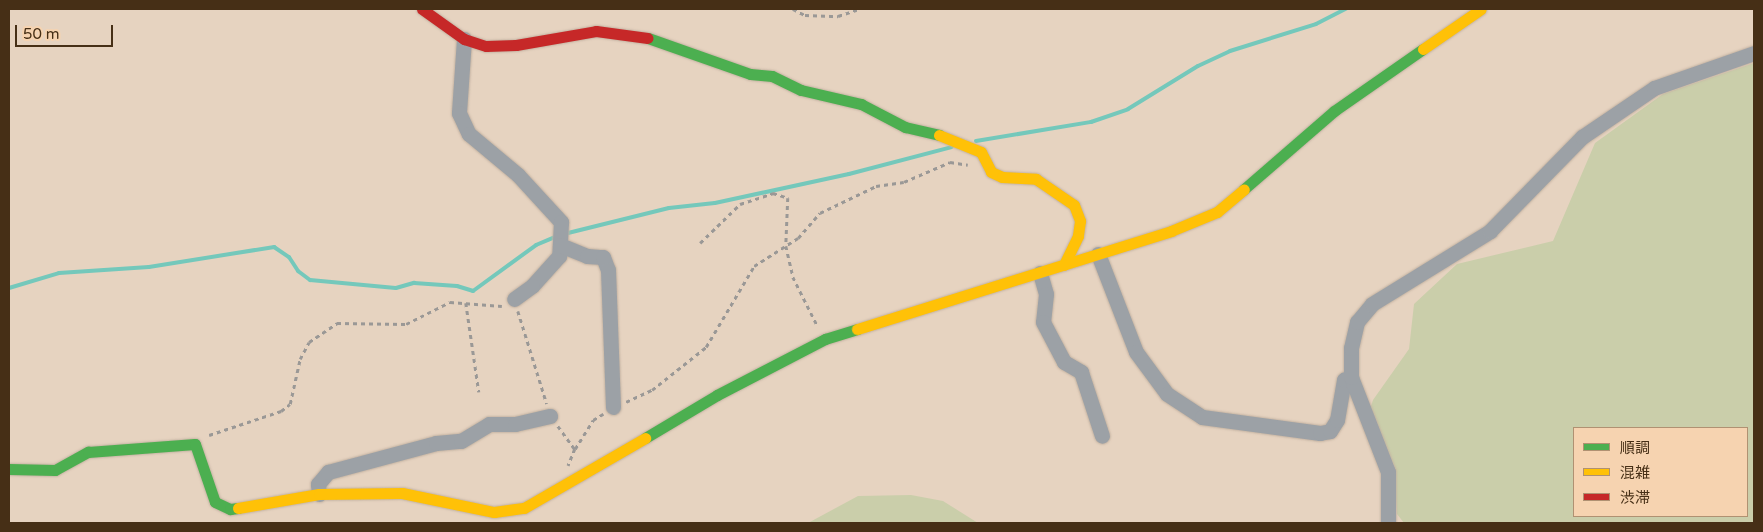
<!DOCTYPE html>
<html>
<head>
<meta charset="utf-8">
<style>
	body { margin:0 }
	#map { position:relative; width:1763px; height:532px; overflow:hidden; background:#e6d3c0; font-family:"Varela Round","Noto Sans JP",sans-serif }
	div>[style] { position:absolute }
	.green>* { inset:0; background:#caceaa }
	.stream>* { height:4px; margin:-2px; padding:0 2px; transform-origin:2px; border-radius:2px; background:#74c8bb }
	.path>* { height:2.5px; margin-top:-1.25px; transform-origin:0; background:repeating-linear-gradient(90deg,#9a9896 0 4px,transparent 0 8px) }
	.roads { filter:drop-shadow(0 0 1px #c3b2a1) drop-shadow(0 0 1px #c3b2a1) }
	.street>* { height:15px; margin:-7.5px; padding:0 7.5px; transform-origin:7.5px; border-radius:7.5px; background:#9ca1a6 }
	.fast>* { height:11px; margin:-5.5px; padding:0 5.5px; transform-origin:5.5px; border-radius:5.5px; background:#4caf50 }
	.slow>* { height:11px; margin:-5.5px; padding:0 5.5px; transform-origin:5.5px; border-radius:5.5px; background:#ffc107 }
	.jam>* { height:11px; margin:-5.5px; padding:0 5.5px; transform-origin:5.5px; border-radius:5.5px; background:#c62828 }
	span { translate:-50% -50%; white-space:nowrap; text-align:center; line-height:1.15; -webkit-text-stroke:4px #f6d3b0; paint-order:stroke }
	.frame { position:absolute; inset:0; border:10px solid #462f16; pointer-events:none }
	.legend { position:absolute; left:1573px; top:427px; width:175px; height:90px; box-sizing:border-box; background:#f6d3b0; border:1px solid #b09172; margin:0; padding:6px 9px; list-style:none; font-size:15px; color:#462f16 }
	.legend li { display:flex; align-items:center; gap:10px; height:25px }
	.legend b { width:25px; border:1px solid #b09172 }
	.scale { position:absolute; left:15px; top:25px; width:98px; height:22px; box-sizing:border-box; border:2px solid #462f16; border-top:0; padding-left:6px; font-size:15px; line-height:18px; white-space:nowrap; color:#462f16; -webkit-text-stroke:4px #f6d3b0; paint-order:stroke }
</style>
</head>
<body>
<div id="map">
	<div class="green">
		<i style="clip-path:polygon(evenodd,1754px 63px,1754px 523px,1404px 523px,1397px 514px,1394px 465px,1369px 412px,1373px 400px,1409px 349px,1414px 304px,1457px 264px,1553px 241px,1595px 143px,1663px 94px,1754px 63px,1574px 428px,1747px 428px,1747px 516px,1574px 516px,1574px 428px)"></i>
		<i style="clip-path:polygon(911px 495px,943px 501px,978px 523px,808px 523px,858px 496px)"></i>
	</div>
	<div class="stream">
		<i style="left:976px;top:141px;width:117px;rotate:-9.4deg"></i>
		<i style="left:1091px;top:122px;width:39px;rotate:-19deg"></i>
		<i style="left:1128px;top:109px;width:82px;rotate:-31.6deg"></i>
		<i style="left:1198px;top:66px;width:35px;rotate:-25deg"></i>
		<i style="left:1230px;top:51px;width:90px;rotate:-17.4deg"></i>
		<i style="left:1316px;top:24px;width:34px;rotate:-27deg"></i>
		<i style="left:564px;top:234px;width:108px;rotate:-13.9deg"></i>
		<i style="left:669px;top:208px;width:46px;rotate:-6.2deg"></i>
		<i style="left:715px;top:203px;width:137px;rotate:-12.2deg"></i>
		<i style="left:849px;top:174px;width:106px;rotate:-14.7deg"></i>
		<i style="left:9px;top:288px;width:52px;rotate:-16.7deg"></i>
		<i style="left:59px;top:273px;width:90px;rotate:-3.8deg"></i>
		<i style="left:149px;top:267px;width:127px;rotate:-9.1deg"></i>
		<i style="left:274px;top:247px;width:18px;rotate:34deg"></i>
		<i style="left:289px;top:257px;width:17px;rotate:57deg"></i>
		<i style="left:298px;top:271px;width:15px;rotate:37deg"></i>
		<i style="left:310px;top:280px;width:86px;rotate:5.3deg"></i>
		<i style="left:396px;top:288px;width:19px;rotate:-16deg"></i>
		<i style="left:414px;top:283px;width:43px;rotate:4deg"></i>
		<i style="left:457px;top:286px;width:17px;rotate:17deg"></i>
		<i style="left:473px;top:291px;width:78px;rotate:-36.1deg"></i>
		<i style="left:536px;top:245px;width:21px;rotate:-23deg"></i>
	</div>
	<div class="path">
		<i style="left:793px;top:9px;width:13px;rotate:27deg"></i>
		<i style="left:805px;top:15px;width:33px;rotate:2deg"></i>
		<i style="left:838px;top:16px;width:22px;rotate:-18deg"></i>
		<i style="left:907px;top:9px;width:19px"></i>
		<i style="left:700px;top:243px;width:56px;rotate:-44.3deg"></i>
		<i style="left:740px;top:204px;width:35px;rotate:-18deg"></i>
		<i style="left:773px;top:193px;width:16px;rotate:18deg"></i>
		<i style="left:788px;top:198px;width:48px;rotate:92.4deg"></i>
		<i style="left:786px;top:246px;width:32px;rotate:77deg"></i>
		<i style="left:793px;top:277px;width:54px;rotate:63.4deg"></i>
		<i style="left:466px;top:303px;width:90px;rotate:81.7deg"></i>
		<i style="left:518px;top:311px;width:97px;rotate:72.7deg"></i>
		<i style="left:626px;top:402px;width:29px;rotate:-25deg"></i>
		<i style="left:652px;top:390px;width:69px;rotate:-38.5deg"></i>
		<i style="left:706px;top:347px;width:94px;rotate:-59.3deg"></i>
		<i style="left:754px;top:266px;width:52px;rotate:-32.5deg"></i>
		<i style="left:798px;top:238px;width:33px;rotate:-49deg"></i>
		<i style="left:820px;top:213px;width:62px;rotate:-25.7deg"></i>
		<i style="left:876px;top:186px;width:28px;rotate:-8deg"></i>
		<i style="left:904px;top:182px;width:50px;rotate:-23.5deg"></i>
		<i style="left:950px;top:162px;width:18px;rotate:9deg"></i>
		<i style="left:558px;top:426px;width:29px;rotate:54deg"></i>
		<i style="left:575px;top:449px;width:18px;rotate:112deg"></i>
		<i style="left:209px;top:435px;width:76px;rotate:-18.4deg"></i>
		<i style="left:281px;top:411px;width:11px;rotate:-38deg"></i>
		<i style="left:290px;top:404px;width:46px;rotate:-77.5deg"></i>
		<i style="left:300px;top:359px;width:19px;rotate:-62deg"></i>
		<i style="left:309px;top:342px;width:34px;rotate:-34deg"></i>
		<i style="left:337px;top:323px;width:69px;rotate:0.8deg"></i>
		<i style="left:406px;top:324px;width:49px;rotate:-26.6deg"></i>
		<i style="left:450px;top:302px;width:52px;rotate:4.4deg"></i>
		<i style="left:575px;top:449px;width:34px;rotate:-58deg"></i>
		<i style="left:593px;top:420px;width:12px;rotate:-31deg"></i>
	</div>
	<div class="roads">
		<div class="street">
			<i style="left:464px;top:39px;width:74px;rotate:93.9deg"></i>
			<i style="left:459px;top:113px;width:23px;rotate:65deg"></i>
			<i style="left:469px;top:134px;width:64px;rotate:39.9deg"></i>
			<i style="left:518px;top:175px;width:64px;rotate:47.5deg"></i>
			<i style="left:561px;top:222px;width:34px;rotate:93deg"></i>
			<i style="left:559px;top:256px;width:40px;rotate:132deg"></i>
			<i style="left:532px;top:286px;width:22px;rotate:144deg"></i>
			<i style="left:560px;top:245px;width:29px;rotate:22deg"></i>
			<i style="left:587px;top:256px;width:16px;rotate:4deg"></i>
			<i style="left:603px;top:257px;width:14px;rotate:69deg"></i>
			<i style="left:608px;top:270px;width:137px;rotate:87.9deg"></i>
			<i style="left:1098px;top:254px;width:105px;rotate:68.8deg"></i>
			<i style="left:1136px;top:352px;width:52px;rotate:53.6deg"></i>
			<i style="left:1167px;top:394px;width:42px;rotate:33.3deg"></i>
			<i style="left:1202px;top:417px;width:119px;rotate:7.7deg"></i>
			<i style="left:1320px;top:433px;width:10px;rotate:-11deg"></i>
			<i style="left:1330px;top:431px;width:13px;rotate:-58deg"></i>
			<i style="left:1337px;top:420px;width:41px;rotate:-80.1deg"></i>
			<i style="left:1344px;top:380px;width:8px;rotate:-23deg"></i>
			<i style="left:1040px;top:273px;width:22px;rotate:74deg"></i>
			<i style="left:1046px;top:294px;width:28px;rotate:96deg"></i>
			<i style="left:1043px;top:322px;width:45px;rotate:62.3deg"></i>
			<i style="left:1064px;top:362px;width:20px;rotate:30deg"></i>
			<i style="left:1081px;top:372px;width:67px;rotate:71.8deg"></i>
			<i style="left:319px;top:494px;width:10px;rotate:-96deg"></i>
			<i style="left:318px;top:484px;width:16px;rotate:-50deg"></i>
			<i style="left:328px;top:472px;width:112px;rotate:-15deg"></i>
			<i style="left:436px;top:443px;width:25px;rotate:-5deg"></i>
			<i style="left:461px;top:441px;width:33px;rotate:-31deg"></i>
			<i style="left:489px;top:424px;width:26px"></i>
			<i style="left:515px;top:424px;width:36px;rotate:-13deg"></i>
			<i style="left:1388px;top:523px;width:51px;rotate:-90deg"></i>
			<i style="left:1388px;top:472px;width:102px;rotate:-111.3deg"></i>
			<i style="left:1351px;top:377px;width:29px;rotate:-90deg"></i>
			<i style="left:1351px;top:348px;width:27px;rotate:-77deg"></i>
			<i style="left:1357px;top:322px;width:23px;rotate:-50deg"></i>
			<i style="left:1372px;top:304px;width:139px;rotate:-31.7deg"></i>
			<i style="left:1490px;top:231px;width:132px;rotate:-45.6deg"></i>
			<i style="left:1582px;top:137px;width:87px;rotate:-34.2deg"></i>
			<i style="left:1654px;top:88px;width:106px;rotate:-19.3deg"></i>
		</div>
		<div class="fast">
			<i style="left:648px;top:38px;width:108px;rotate:19.4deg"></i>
			<i style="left:750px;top:74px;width:22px;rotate:5deg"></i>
			<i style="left:772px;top:76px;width:32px;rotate:26deg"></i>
			<i style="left:801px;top:90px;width:62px;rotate:13.1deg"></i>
			<i style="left:861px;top:104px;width:50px;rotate:27.6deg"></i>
			<i style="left:905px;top:127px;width:35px;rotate:13deg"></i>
			<i style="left:1244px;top:189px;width:119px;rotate:-40.9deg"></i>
			<i style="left:1334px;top:111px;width:108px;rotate:-34.9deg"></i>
			<i style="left:645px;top:438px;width:84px;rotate:-30.8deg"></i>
			<i style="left:717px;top:395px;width:122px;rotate:-27.4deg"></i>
			<i style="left:825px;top:339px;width:34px;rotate:-17deg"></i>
			<i style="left:9px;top:469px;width:46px;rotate:1.2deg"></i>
			<i style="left:55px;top:470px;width:38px;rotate:-29deg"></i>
			<i style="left:88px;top:452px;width:107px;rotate:-4.3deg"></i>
			<i style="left:195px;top:444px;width:61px;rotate:71deg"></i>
			<i style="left:215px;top:502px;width:17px;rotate:25deg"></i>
			<i style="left:230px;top:509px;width:8px;rotate:-7deg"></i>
		</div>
		<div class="slow">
			<i style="left:1423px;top:49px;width:70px;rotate:-34.6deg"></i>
			<i style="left:939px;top:135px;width:45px;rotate:22deg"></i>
			<i style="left:981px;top:152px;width:22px;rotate:63deg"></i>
			<i style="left:991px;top:172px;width:12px;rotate:24deg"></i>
			<i style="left:1002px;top:177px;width:34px;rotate:3deg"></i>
			<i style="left:1036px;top:179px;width:46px;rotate:34.4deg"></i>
			<i style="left:1074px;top:205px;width:17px;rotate:69deg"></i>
			<i style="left:1080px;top:221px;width:15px;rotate:98deg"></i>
			<i style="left:1078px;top:236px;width:32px;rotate:116deg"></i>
			<i style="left:857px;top:329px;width:329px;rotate:-17.3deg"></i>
			<i style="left:1171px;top:231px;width:50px;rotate:-22.4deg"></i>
			<i style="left:1217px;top:212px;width:35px;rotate:-40deg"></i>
			<i style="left:238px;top:508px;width:82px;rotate:-9.8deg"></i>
			<i style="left:319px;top:494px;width:83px;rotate:-0.7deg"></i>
			<i style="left:402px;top:493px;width:94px;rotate:11.7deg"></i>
			<i style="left:494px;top:512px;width:30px;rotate:-8deg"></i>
			<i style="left:524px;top:508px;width:140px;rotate:-30deg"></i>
		</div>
		<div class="jam">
			<i style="left:422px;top:9px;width:52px;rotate:35.5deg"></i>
			<i style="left:464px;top:39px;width:23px;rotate:18deg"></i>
			<i style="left:486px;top:46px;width:30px;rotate:-2deg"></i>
			<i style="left:516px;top:45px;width:81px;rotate:-9.9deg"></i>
			<i style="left:596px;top:31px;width:52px;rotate:7.7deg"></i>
		</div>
	</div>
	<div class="frame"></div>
	<ul class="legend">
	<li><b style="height:6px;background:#4caf50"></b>順調</li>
	<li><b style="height:6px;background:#ffc107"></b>混雑</li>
	<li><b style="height:6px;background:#c62828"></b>渋滞</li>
	</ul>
	<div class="scale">50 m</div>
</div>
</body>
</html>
